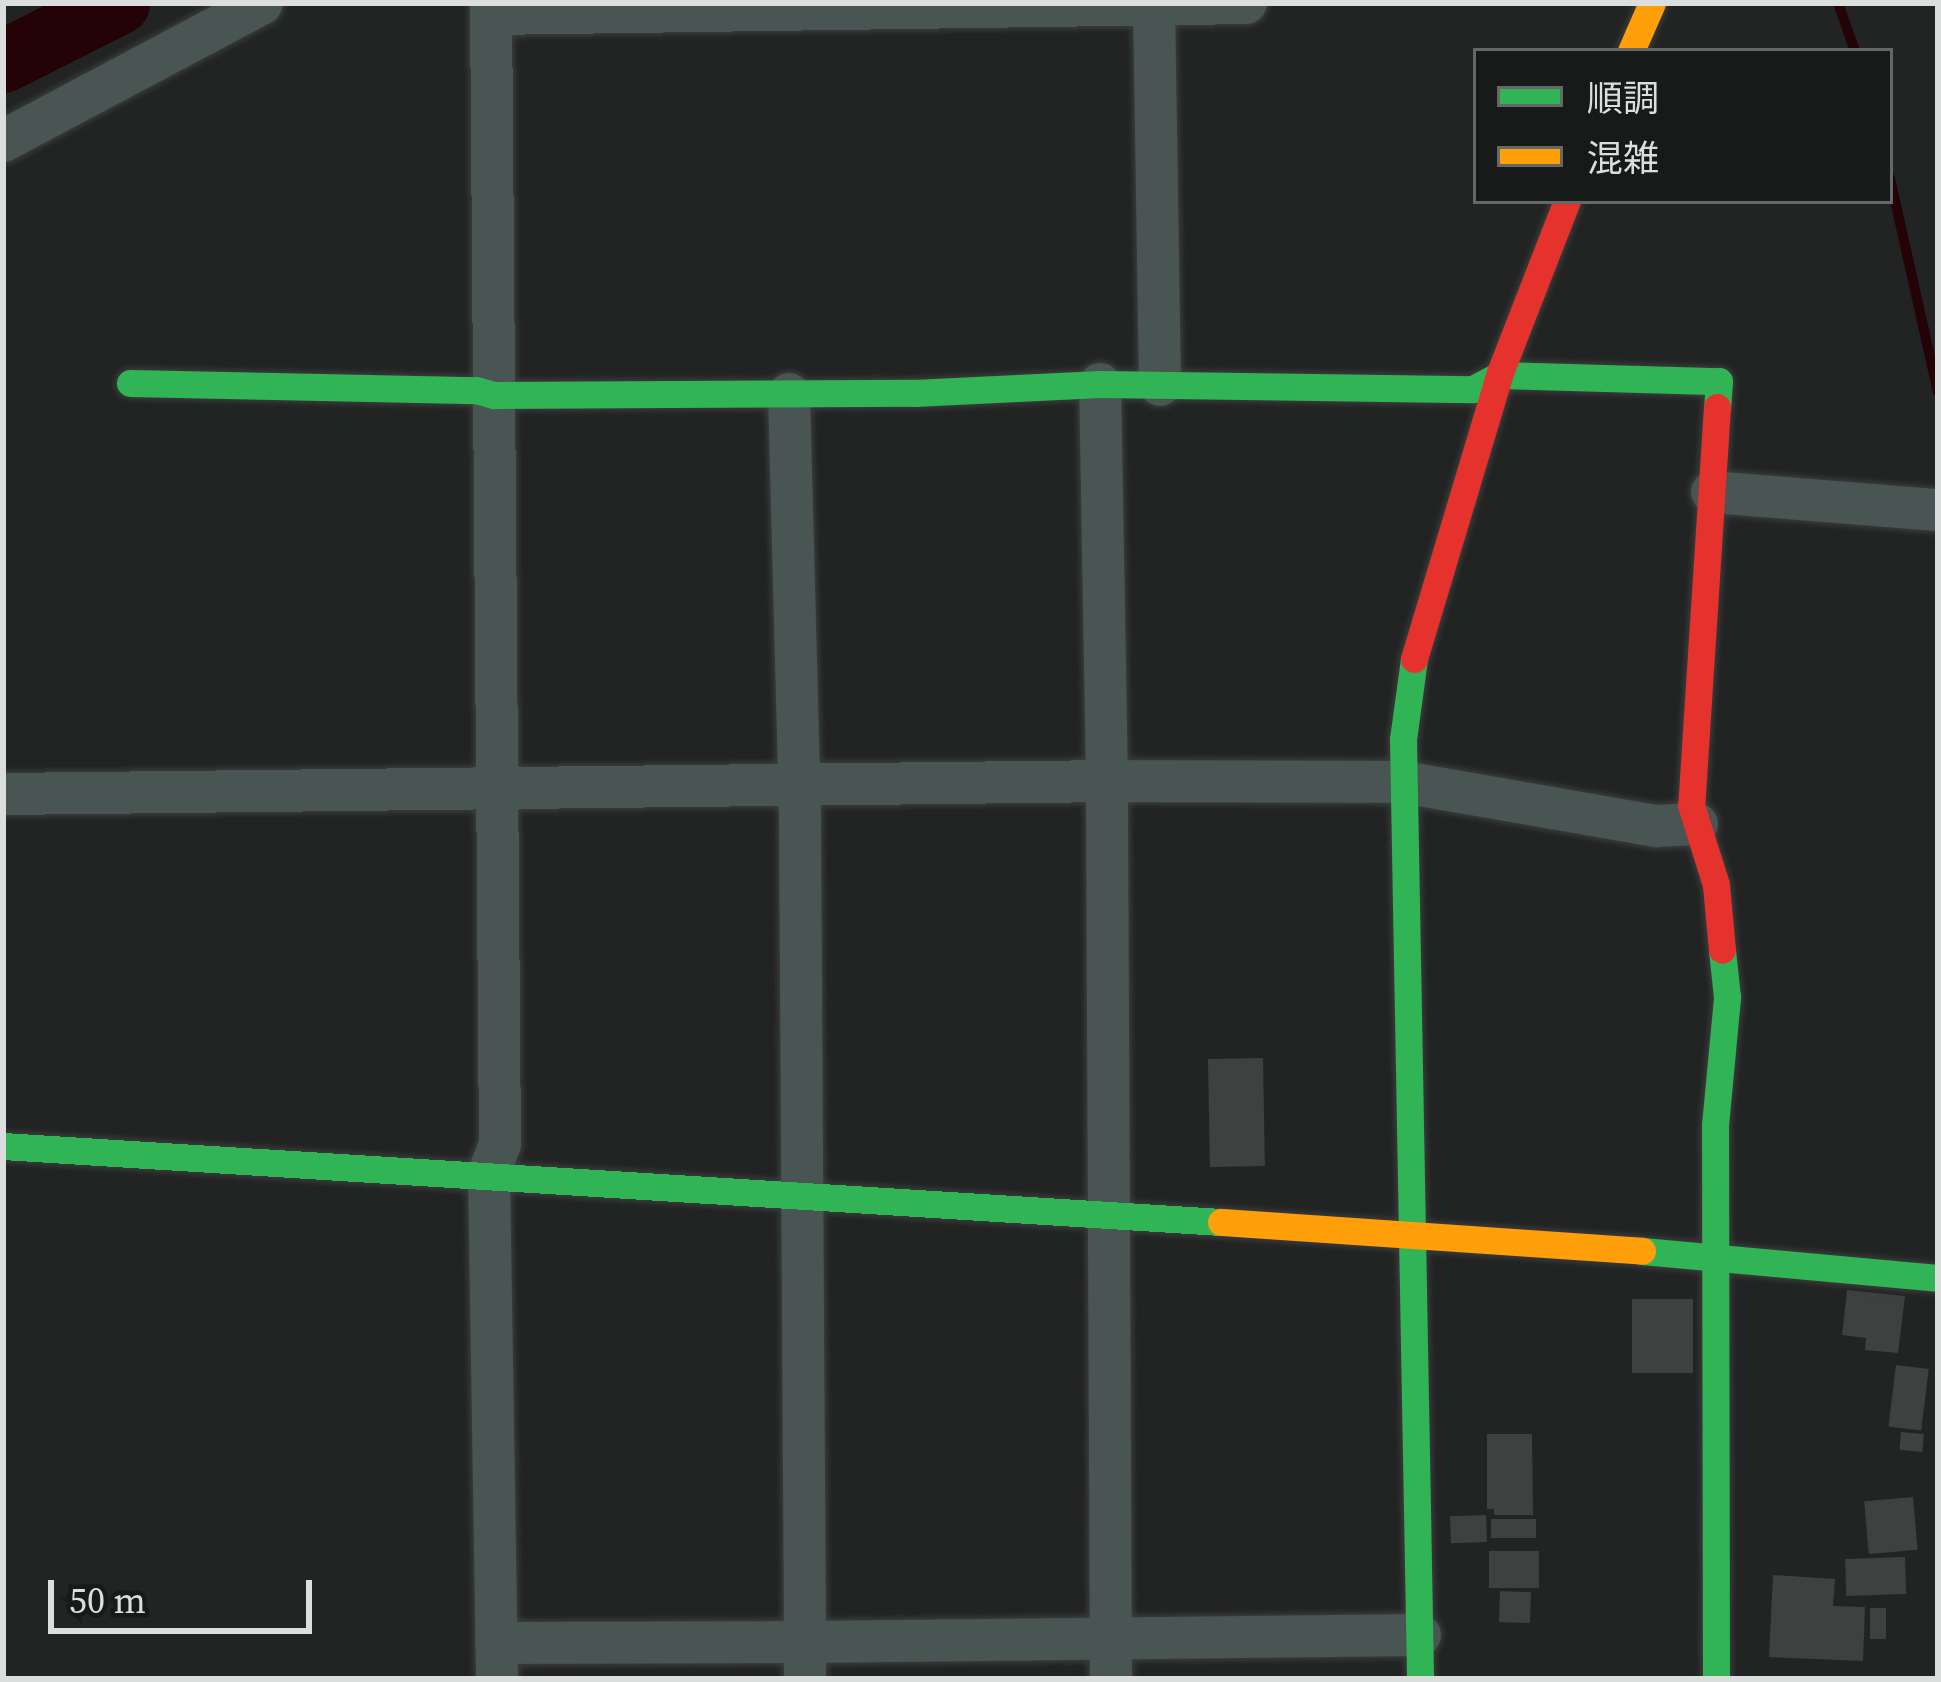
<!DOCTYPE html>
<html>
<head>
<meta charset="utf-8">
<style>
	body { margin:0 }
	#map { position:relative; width:1941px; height:1682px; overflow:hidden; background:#222323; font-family:"Source Serif 4","Noto Sans JP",serif }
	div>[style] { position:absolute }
	.stream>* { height:10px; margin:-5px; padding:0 5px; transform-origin:5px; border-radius:5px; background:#230306 }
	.river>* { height:63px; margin:-31.5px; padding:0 31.5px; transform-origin:31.5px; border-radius:31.5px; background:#230306 }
	.building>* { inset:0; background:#3f4040; transform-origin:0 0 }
	.roads { filter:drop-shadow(0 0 3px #3c3d3d) drop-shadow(0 0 3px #3c3d3d) }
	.street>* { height:42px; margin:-21px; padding:0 21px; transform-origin:21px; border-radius:21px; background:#485552 }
	.fast>* { height:27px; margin:-13.5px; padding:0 13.5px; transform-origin:13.5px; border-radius:13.5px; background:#30b455 }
	.slow>* { height:27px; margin:-13.5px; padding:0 13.5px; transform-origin:13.5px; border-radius:13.5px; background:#ff9f0a }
	.jam>* { height:27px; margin:-13.5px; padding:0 13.5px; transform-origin:13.5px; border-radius:13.5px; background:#e5322d }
	span { translate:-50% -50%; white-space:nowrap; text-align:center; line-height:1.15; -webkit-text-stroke:10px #181a1a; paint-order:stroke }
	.frame { position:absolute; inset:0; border:6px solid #dcdedd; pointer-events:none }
	.legend { position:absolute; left:1473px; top:48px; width:420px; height:156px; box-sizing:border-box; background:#181a1a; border:3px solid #666868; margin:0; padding:15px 21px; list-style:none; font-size:36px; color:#dcdedd }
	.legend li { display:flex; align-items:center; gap:24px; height:60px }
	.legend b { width:60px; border:3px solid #666868 }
	.scale { position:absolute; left:48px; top:1580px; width:264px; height:54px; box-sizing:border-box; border:6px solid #dcdedd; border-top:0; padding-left:15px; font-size:36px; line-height:42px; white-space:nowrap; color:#dcdedd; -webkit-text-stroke:9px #181a1a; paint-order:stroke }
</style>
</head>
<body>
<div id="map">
	<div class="stream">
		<i style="left:1838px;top:3px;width:51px;rotate:70.5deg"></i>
		<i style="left:1890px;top:178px;width:219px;rotate:77.4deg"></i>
	</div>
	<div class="river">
		<i style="left:3px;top:61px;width:129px;rotate:-26.8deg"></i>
	</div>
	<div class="building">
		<i style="left:1263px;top:1058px;width:108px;height:55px;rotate:89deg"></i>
		<i style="clip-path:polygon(1847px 1290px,1905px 1296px,1898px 1353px,1865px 1350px,1866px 1338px,1842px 1335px)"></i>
		<i style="left:1632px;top:1299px;width:61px;height:74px"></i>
		<i style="left:1896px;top:1365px;width:33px;height:62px;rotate:7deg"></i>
		<i style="left:1901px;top:1432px;width:23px;height:18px;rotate:5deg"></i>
		<i style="clip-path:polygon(1487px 1434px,1532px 1434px,1533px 1515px,1494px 1515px,1494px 1509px,1487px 1509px)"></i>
		<i style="left:1913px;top:1497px;width:53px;height:49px;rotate:85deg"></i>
		<i style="left:1486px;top:1515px;width:27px;height:36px;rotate:88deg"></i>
		<i style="left:1536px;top:1519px;width:19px;height:45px;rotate:90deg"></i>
		<i style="left:1489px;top:1551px;width:50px;height:37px"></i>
		<i style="left:1905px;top:1557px;width:37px;height:60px;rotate:88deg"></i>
		<i style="clip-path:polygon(1773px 1575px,1835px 1579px,1833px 1606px,1865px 1607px,1863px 1661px,1769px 1657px)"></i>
		<i style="left:1500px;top:1591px;width:31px;height:31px;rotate:2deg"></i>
		<i style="left:1870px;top:1608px;width:16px;height:31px"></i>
	</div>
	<div class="roads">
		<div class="street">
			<i style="left:491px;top:3px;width:1141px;rotate:89.55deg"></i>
			<i style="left:500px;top:1144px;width:31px;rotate:111deg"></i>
			<i style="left:489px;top:1173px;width:506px;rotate:89.09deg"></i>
			<i style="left:1154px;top:3px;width:382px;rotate:89.1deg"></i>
			<i style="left:491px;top:14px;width:755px;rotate:-0.83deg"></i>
			<i style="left:3px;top:141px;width:293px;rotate:-28deg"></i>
			<i style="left:789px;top:394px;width:427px;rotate:88.5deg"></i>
			<i style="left:800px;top:821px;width:821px;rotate:89.65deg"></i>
			<i style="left:805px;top:1642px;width:615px;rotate:-0.65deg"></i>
			<i style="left:1712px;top:492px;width:227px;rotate:4.6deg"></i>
			<i style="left:3px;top:794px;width:1104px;rotate:-0.67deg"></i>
			<i style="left:1107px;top:781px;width:397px;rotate:-91deg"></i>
			<i style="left:496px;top:1643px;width:309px;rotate:-0.2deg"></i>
			<i style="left:805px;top:1642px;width:37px;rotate:90deg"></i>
			<i style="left:1111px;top:1679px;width:898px;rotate:-90.26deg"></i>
			<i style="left:1107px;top:781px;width:296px;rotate:0.2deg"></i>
			<i style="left:1403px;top:782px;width:257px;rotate:9.9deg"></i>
			<i style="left:1656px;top:826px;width:41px;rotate:-2.8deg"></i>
		</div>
		<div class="fast">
			<i style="left:130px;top:383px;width:346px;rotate:1.2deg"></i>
			<i style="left:476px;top:390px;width:19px;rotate:16deg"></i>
			<i style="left:494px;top:395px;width:420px;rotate:-0.3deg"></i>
			<i style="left:914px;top:393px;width:186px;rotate:-2.8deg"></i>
			<i style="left:1100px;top:384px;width:373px;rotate:0.8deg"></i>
			<i style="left:1473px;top:389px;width:30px;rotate:-28deg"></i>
			<i style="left:1499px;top:375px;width:220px;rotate:1.6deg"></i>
			<i style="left:1719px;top:381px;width:26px;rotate:94deg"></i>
			<i style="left:1414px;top:659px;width:81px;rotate:97.8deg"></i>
			<i style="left:1403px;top:739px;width:940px;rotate:88.96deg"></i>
			<i style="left:3px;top:1146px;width:1220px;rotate:3.57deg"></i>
			<i style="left:1642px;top:1251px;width:297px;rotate:5.2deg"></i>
			<i style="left:1716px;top:1679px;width:554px;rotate:-90.1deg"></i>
			<i style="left:1715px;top:1125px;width:129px;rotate:-84.6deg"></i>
			<i style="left:1727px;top:997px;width:47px;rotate:-96.1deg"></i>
		</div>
		<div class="slow">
			<i style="left:1631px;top:51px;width:52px;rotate:-66.4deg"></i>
			<i style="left:1221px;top:1222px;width:422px;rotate:3.9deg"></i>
		</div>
		<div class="jam">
			<i style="left:1717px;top:407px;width:399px;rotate:93.7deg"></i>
			<i style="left:1691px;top:805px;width:84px;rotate:72.6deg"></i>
			<i style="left:1716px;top:885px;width:65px;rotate:84.7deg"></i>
			<i style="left:1414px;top:659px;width:296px;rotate:-73.3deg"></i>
			<i style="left:1499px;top:375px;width:187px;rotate:-68.7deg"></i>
		</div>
	</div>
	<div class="frame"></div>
	<ul class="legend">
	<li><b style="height:15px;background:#30b455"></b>順調</li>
	<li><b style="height:15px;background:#ff9f0a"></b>混雑</li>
	</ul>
	<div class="scale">50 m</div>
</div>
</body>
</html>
